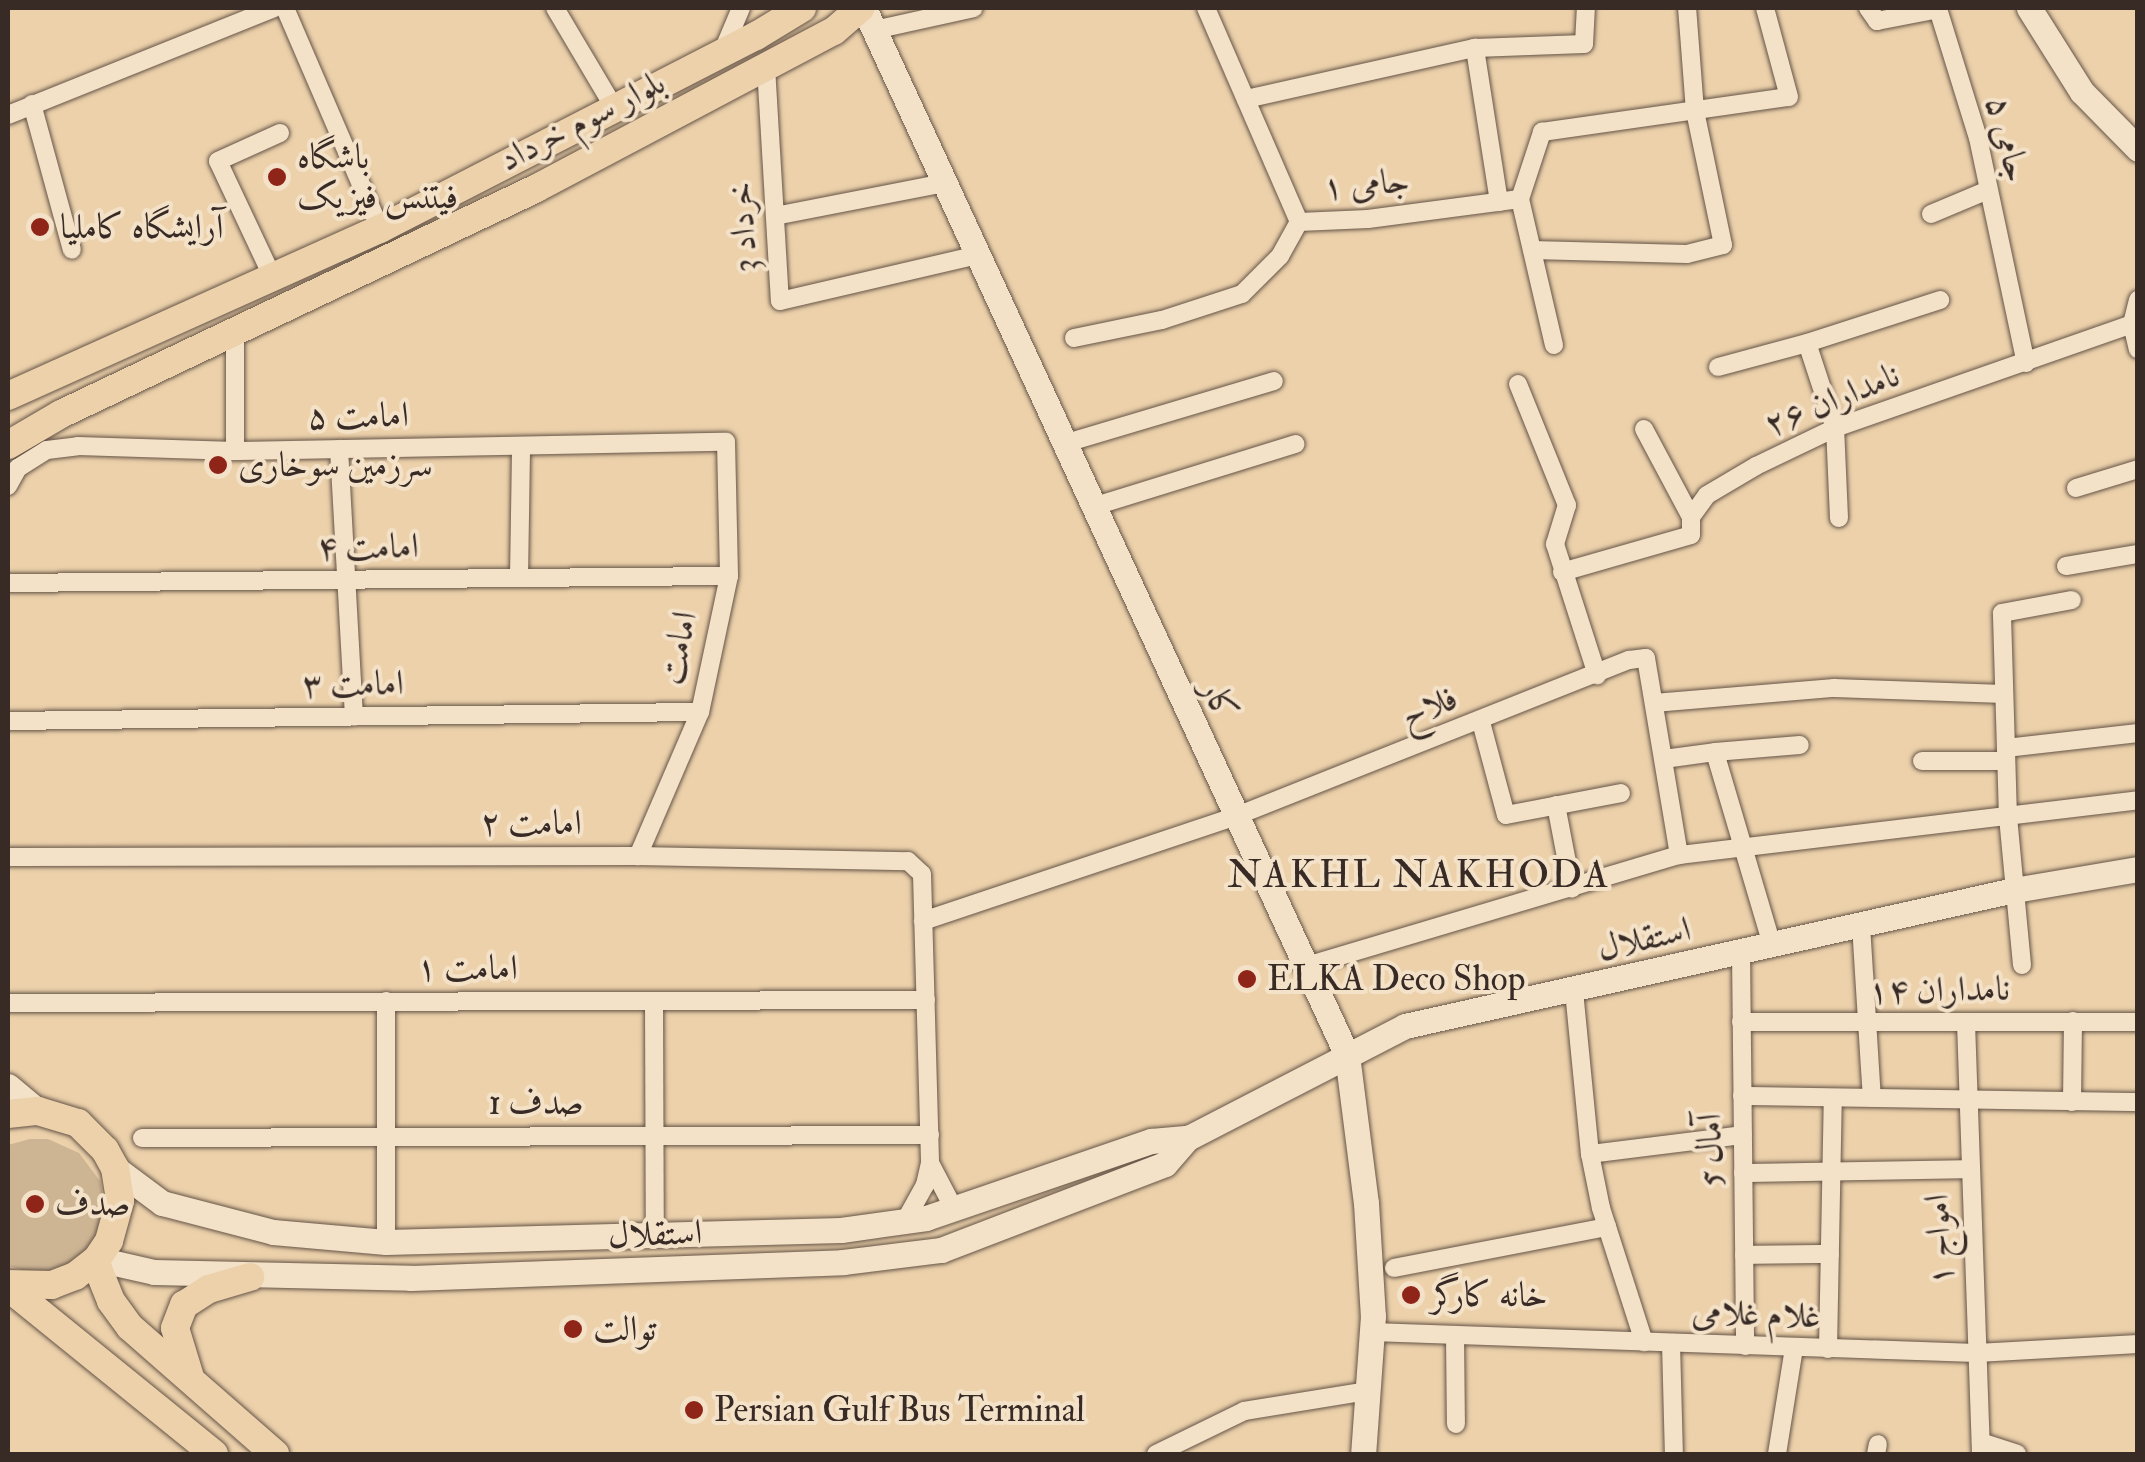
<!DOCTYPE html>
<html>
<head>
<meta charset="utf-8">
<style>
	body { margin:0 }
	#map { position:relative; width:2145px; height:1462px; overflow:hidden; background:#ecd1ab; font-family:"IM FELL Double Pica",Amiri,serif }
	div>[style] { position:absolute }
	.green>* { inset:0; background:#cdb594 }
	.roads { filter:drop-shadow(0 0 2px #655447) drop-shadow(0 0 2px #655447) }
	.street>* { height:18px; margin:-9px; padding:0 9px; transform-origin:9px; border-radius:9px; background:#f3e1c8 }
	.secondary>* { height:25px; margin:-12.5px; padding:0 12.5px; transform-origin:12.5px; border-radius:12.5px; background:#f3e1c8 }
	.primary>* { height:28px; margin:-14px; padding:0 14px; transform-origin:14px; border-radius:14px; background:#ecd1ab }
	.dots>* { width:28px; height:28px; translate:-50% -50%; box-sizing:border-box; border:5px solid #f3e1c8; border-radius:50% }
	span { translate:-50% -50%; white-space:nowrap; text-align:center; line-height:1.15; -webkit-text-stroke:8px #f3e1c8; paint-order:stroke }
	.street-label { font-size:35px; color:#382b26 }
	.poi-label { font-size:35px; color:#382b26 }
	.left { translate:0 -50%; text-align:left }
	.neighbourhood-label { font-size:38px; color:#382b26; letter-spacing:2.5px }
	.frame { position:absolute; inset:0; border:10px solid #382b26; pointer-events:none }
</style>
</head>
<body>
<div id="map">
	<div class="green">
		<i style="clip-path:polygon(30px 1139px,48px 1139px,79px 1153px,100px 1181px,104px 1201px,103px 1221px,86px 1252px,59px 1270px,39px 1274px,8px 1266px,8px 1145px)"></i>
	</div>
	<div class="roads">
		<div class="street">
			<i style="left:285px;top:8px;width:241px;rotate:66.7deg"></i>
			<i style="left:555px;top:8px;width:117px;rotate:59.3deg"></i>
			<i style="left:1206px;top:8px;width:233px;rotate:66.5deg"></i>
			<i style="left:1299px;top:222px;width:69px;rotate:-2.5deg"></i>
			<i style="left:1368px;top:219px;width:153px;rotate:-7.5deg"></i>
			<i style="left:1520px;top:199px;width:150px;rotate:76.9deg"></i>
			<i style="left:1868px;top:8px;width:16px;rotate:55deg"></i>
			<i style="left:1877px;top:21px;width:62px;rotate:-11.1deg"></i>
			<i style="left:1938px;top:9px;width:135px;rotate:72.8deg"></i>
			<i style="left:1978px;top:138px;width:230px;rotate:78deg"></i>
			<i style="left:874px;top:30px;width:102px;rotate:-12.4deg"></i>
			<i style="left:722px;top:53px;width:49px;rotate:-67.1deg"></i>
			<i style="left:766px;top:67px;width:234px;rotate:86.6deg"></i>
			<i style="left:780px;top:301px;width:202px;rotate:-13.1deg"></i>
			<i style="left:1246px;top:99px;width:235px;rotate:-12.6deg"></i>
			<i style="left:32px;top:104px;width:151px;rotate:74.7deg"></i>
			<i style="left:8px;top:115px;width:287px;rotate:-21.9deg"></i>
			<i style="left:1520px;top:199px;width:71px;rotate:-71.8deg"></i>
			<i style="left:1542px;top:132px;width:249px;rotate:-8.1deg"></i>
			<i style="left:1789px;top:97px;width:92px;rotate:-105.1deg"></i>
			<i style="left:1499px;top:202px;width:156px;rotate:-98.9deg"></i>
			<i style="left:1475px;top:48px;width:109px;rotate:-2.1deg"></i>
			<i style="left:1584px;top:44px;width:36px;rotate:-87deg"></i>
			<i style="left:1931px;top:214px;width:62px;rotate:-22.8deg"></i>
			<i style="left:775px;top:216px;width:172px;rotate:-11deg"></i>
			<i style="left:1532px;top:250px;width:155px;rotate:1.5deg"></i>
			<i style="left:1687px;top:254px;width:37px;rotate:-14deg"></i>
			<i style="left:1723px;top:245px;width:137px;rotate:-101.8deg"></i>
			<i style="left:1695px;top:111px;width:103px;rotate:-94.4deg"></i>
			<i style="left:273px;top:278px;width:129px;rotate:-115.2deg"></i>
			<i style="left:218px;top:161px;width:68px;rotate:-24.3deg"></i>
			<i style="left:2132px;top:324px;width:26px;rotate:77deg"></i>
			<i style="left:1074px;top:338px;width:90px;rotate:-11.6deg"></i>
			<i style="left:1162px;top:320px;width:84px;rotate:-18deg"></i>
			<i style="left:1242px;top:294px;width:54px;rotate:-45deg"></i>
			<i style="left:1280px;top:256px;width:39px;rotate:-61deg"></i>
			<i style="left:1718px;top:367px;width:92px;rotate:-15.1deg"></i>
			<i style="left:1518px;top:384px;width:131px;rotate:68deg"></i>
			<i style="left:1567px;top:505px;width:41px;rotate:107.1deg"></i>
			<i style="left:1555px;top:544px;width:138px;rotate:72.2deg"></i>
			<i style="left:1644px;top:429px;width:100px;rotate:61.9deg"></i>
			<i style="left:1063px;top:444px;width:220px;rotate:-16.6deg"></i>
			<i style="left:339px;top:449px;width:268px;rotate:86.8deg"></i>
			<i style="left:235px;top:451px;width:117px;rotate:-90deg"></i>
			<i style="left:8px;top:486px;width:21px;rotate:-61deg"></i>
			<i style="left:18px;top:468px;width:34px;rotate:-32deg"></i>
			<i style="left:47px;top:450px;width:31px;rotate:-7deg"></i>
			<i style="left:78px;top:446px;width:157px;rotate:1.8deg"></i>
			<i style="left:235px;top:451px;width:491px;rotate:-1.1deg"></i>
			<i style="left:726px;top:442px;width:134px;rotate:88.7deg"></i>
			<i style="left:729px;top:576px;width:139px;rotate:102deg"></i>
			<i style="left:700px;top:712px;width:157px;rotate:113.3deg"></i>
			<i style="left:2076px;top:488px;width:65px;rotate:-17deg"></i>
			<i style="left:1092px;top:507px;width:213px;rotate:-17.2deg"></i>
			<i style="left:1839px;top:518px;width:90px;rotate:-92.5deg"></i>
			<i style="left:1835px;top:428px;width:89px;rotate:-108.2deg"></i>
			<i style="left:1807px;top:343px;width:140px;rotate:-17.9deg"></i>
			<i style="left:2066px;top:566px;width:73px;rotate:-9.5deg"></i>
			<i style="left:1562px;top:572px;width:134px;rotate:-16deg"></i>
			<i style="left:1691px;top:535px;width:18px;rotate:-90deg"></i>
			<i style="left:1691px;top:517px;width:27px;rotate:-54deg"></i>
			<i style="left:1707px;top:495px;width:57px;rotate:-30.6deg"></i>
			<i style="left:1756px;top:466px;width:88px;rotate:-25.7deg"></i>
			<i style="left:1835px;top:428px;width:315px;rotate:-19.3deg"></i>
			<i style="left:2132px;top:324px;width:25px;rotate:-76deg"></i>
			<i style="left:519px;top:578px;width:132px;rotate:-89.1deg"></i>
			<i style="left:8px;top:583px;width:721px;rotate:-0.56deg"></i>
			<i style="left:1654px;top:703px;width:181px;rotate:-4.8deg"></i>
			<i style="left:1834px;top:688px;width:170px;rotate:2deg"></i>
			<i style="left:8px;top:721px;width:692px;rotate:-0.75deg"></i>
			<i style="left:1481px;top:722px;width:96px;rotate:75deg"></i>
			<i style="left:1506px;top:815px;width:117px;rotate:-10.8deg"></i>
			<i style="left:2006px;top:748px;width:133px;rotate:-6.5deg"></i>
			<i style="left:1664px;top:759px;width:51px;rotate:-7.8deg"></i>
			<i style="left:1922px;top:761px;width:84px"></i>
			<i style="left:1556px;top:805px;width:85px;rotate:79.1deg"></i>
			<i style="left:8px;top:857px;width:630px;rotate:-0.09deg"></i>
			<i style="left:638px;top:856px;width:270px;rotate:1.1deg"></i>
			<i style="left:908px;top:861px;width:19px;rotate:43deg"></i>
			<i style="left:922px;top:874px;width:289px;rotate:88.4deg"></i>
			<i style="left:930px;top:1163px;width:23px;rotate:103deg"></i>
			<i style="left:925px;top:1185px;width:41px;rotate:119.1deg"></i>
			<i style="left:923px;top:921px;width:328px;rotate:-18.5deg"></i>
			<i style="left:1234px;top:817px;width:425px;rotate:-21.7deg"></i>
			<i style="left:1629px;top:660px;width:17px;rotate:-7deg"></i>
			<i style="left:1646px;top:658px;width:200px;rotate:80.5deg"></i>
			<i style="left:1861px;top:925px;width:173px;rotate:86.4deg"></i>
			<i style="left:1772px;top:945px;width:201px;rotate:-106.5deg"></i>
			<i style="left:1715px;top:752px;width:85px;rotate:-4.7deg"></i>
			<i style="left:1741px;top:952px;width:394px;rotate:89.4deg"></i>
			<i style="left:2022px;top:965px;width:148px;rotate:-95.4deg"></i>
			<i style="left:2008px;top:818px;width:205px;rotate:-91.7deg"></i>
			<i style="left:2002px;top:613px;width:71px;rotate:-10.5deg"></i>
			<i style="left:1303px;top:967px;width:392px;rotate:-16.6deg"></i>
			<i style="left:1679px;top:855px;width:462px;rotate:-6.8deg"></i>
			<i style="left:1574px;top:991px;width:164px;rotate:84.4deg"></i>
			<i style="left:1590px;top:1154px;width:55px;rotate:78.5deg"></i>
			<i style="left:1601px;top:1208px;width:141px;rotate:72.2deg"></i>
			<i style="left:386px;top:1001px;width:241px;rotate:90deg"></i>
			<i style="left:654px;top:1001px;width:234px;rotate:89.8deg"></i>
			<i style="left:8px;top:1003px;width:918px;rotate:-0.19deg"></i>
			<i style="left:1741px;top:1022px;width:397px"></i>
			<i style="left:1966px;top:1023px;width:431px;rotate:88deg"></i>
			<i style="left:1742px;top:1096px;width:396px;rotate:0.9deg"></i>
			<i style="left:2072px;top:1102px;width:81px;rotate:-89.3deg"></i>
			<i style="left:142px;top:1138px;width:788px;rotate:-0.22deg"></i>
			<i style="left:1590px;top:1154px;width:154px;rotate:-7.1deg"></i>
			<i style="left:930px;top:1163px;width:52px;rotate:62.4deg"></i>
			<i style="left:1743px;top:1173px;width:225px;rotate:-1deg"></i>
			<i style="left:1744px;top:1255px;width:86px;rotate:-0.7deg"></i>
			<i style="left:1394px;top:1268px;width:217px;rotate:-10.9deg"></i>
			<i style="left:1372px;top:1332px;width:605px;rotate:1.99deg"></i>
			<i style="left:1977px;top:1353px;width:161px;rotate:-3.2deg"></i>
			<i style="left:1455px;top:1335px;width:89px;rotate:89.4deg"></i>
			<i style="left:1671px;top:1343px;width:111px;rotate:88.5deg"></i>
			<i style="left:1828px;top:1349px;width:251px;rotate:-88.9deg"></i>
			<i style="left:1981px;top:1442px;width:38px;rotate:18deg"></i>
			<i style="left:1156px;top:1454px;width:98px;rotate:-26deg"></i>
			<i style="left:1244px;top:1411px;width:126px;rotate:-9.2deg"></i>
			<i style="left:1777px;top:1454px;width:107px;rotate:-80.9deg"></i>
			<i style="left:1876px;top:1454px;width:10px;rotate:-79deg"></i>
		</div>
		<div class="secondary">
			<i style="left:864px;top:8px;width:1153px;rotate:65.24deg"></i>
			<i style="left:1347px;top:1055px;width:149px;rotate:82.7deg"></i>
			<i style="left:1366px;top:1203px;width:113px;rotate:86.5deg"></i>
			<i style="left:1373px;top:1316px;width:138px;rotate:94.1deg"></i>
			<i style="left:2029px;top:8px;width:99px;rotate:57.8deg"></i>
			<i style="left:2082px;top:92px;width:80px;rotate:45.5deg"></i>
			<i style="left:8px;top:1086px;width:39px;rotate:40deg"></i>
			<i style="left:115px;top:1168px;width:59px;rotate:36.7deg"></i>
			<i style="left:162px;top:1203px;width:115px;rotate:14.6deg"></i>
			<i style="left:273px;top:1232px;width:113px;rotate:5.1deg"></i>
			<i style="left:386px;top:1242px;width:455px;rotate:-1.5deg"></i>
			<i style="left:841px;top:1230px;width:86px;rotate:-8deg"></i>
			<i style="left:926px;top:1218px;width:238px;rotate:-18.9deg"></i>
			<i style="left:1151px;top:1141px;width:37px;rotate:-5deg"></i>
			<i style="left:97px;top:1259px;width:58px;rotate:12.8deg"></i>
			<i style="left:154px;top:1272px;width:257px;rotate:1.3deg"></i>
			<i style="left:411px;top:1278px;width:432px;rotate:-2.1deg"></i>
			<i style="left:843px;top:1262px;width:99px;rotate:-7deg"></i>
			<i style="left:941px;top:1250px;width:240px;rotate:-21deg"></i>
			<i style="left:1165px;top:1164px;width:35px;rotate:-49deg"></i>
			<i style="left:1188px;top:1138px;width:244px;rotate:-27.3deg"></i>
			<i style="left:1405px;top:1026px;width:624px;rotate:-12.59deg"></i>
			<i style="left:2014px;top:890px;width:126px;rotate:-9.6deg"></i>
		</div>
		<div class="primary">
			<i style="left:8px;top:396px;width:408px;rotate:-24.2deg"></i>
			<i style="left:380px;top:229px;width:423px;rotate:-27.2deg"></i>
			<i style="left:756px;top:36px;width:54px;rotate:-31.3deg"></i>
			<i style="left:8px;top:445px;width:61px;rotate:-30.3deg"></i>
			<i style="left:61px;top:414px;width:525px;rotate:-25.39deg"></i>
			<i style="left:535px;top:189px;width:338px;rotate:-27.9deg"></i>
			<i style="left:834px;top:31px;width:35px;rotate:-41deg"></i>
			<i style="left:8px;top:1114px;width:30px;rotate:-6deg"></i>
			<i style="left:38px;top:1111px;width:42px;rotate:16.7deg"></i>
			<i style="left:78px;top:1123px;width:38px;rotate:45deg"></i>
			<i style="left:105px;top:1150px;width:21px;rotate:61deg"></i>
			<i style="left:115px;top:1168px;width:33px;rotate:81deg"></i>
			<i style="left:120px;top:1201px;width:41px;rotate:105.4deg"></i>
			<i style="left:109px;top:1241px;width:22px;rotate:124deg"></i>
			<i style="left:97px;top:1259px;width:28px;rotate:142deg"></i>
			<i style="left:75px;top:1276px;width:25px;rotate:159deg"></i>
			<i style="left:52px;top:1285px;width:44px;rotate:-178.7deg"></i>
			<i style="left:95px;top:1261px;width:43px;rotate:68.2deg"></i>
			<i style="left:111px;top:1301px;width:32px;rotate:54deg"></i>
			<i style="left:130px;top:1327px;width:193px;rotate:41.2deg"></i>
			<i style="left:8px;top:1287px;width:265px;rotate:39deg"></i>
			<i style="left:190px;top:1377px;width:51px;rotate:-107deg"></i>
			<i style="left:175px;top:1328px;width:25px;rotate:-69deg"></i>
			<i style="left:184px;top:1305px;width:30px;rotate:-33deg"></i>
			<i style="left:209px;top:1289px;width:43px;rotate:-16.3deg"></i>
		</div>
	</div>
	<div class="dots">
		<i style="left:277px;top:177px;background:#8f2418"></i>
		<i style="left:40px;top:227px;background:#8f2418"></i>
		<i style="left:218px;top:465px;background:#8f2418"></i>
		<i style="left:1247px;top:979px;background:#8f2418"></i>
		<i style="left:35px;top:1204px;background:#8f2418"></i>
		<i style="left:1411px;top:1295px;background:#8f2418"></i>
		<i style="left:573px;top:1329px;background:#8f2418"></i>
		<i style="left:694px;top:1410px;background:#8f2418"></i>
	</div>
	<div class="street-label">
		<span style="left:582px;top:121px;rotate:-27deg">بلوار سوم خرداد</span>
		<span style="left:2008px;top:139px;rotate:76deg">جامی ۵</span>
		<span style="left:1366px;top:184px;rotate:-5deg">جامی ۱</span>
		<span style="left:743px;top:227px;rotate:-94deg">خرداد 3</span>
		<span style="left:1832px;top:400px;rotate:-22deg">نامداران ۲۶</span>
		<span style="left:358px;top:416px;rotate:-1deg">امامت ۵</span>
		<span style="left:368px;top:547px;rotate:-1deg">امامت ۴</span>
		<span style="left:678px;top:648px;rotate:-78deg">امامت</span>
		<span style="left:353px;top:684px;rotate:-1deg">امامت ۳</span>
		<span style="left:1219px;top:700px;rotate:65deg">کار</span>
		<span style="left:1429px;top:707px;rotate:-21deg">فلاح</span>
		<span style="left:531px;top:823px">امامت ۲</span>
		<span style="left:1644px;top:939px;rotate:-13deg">استقلال</span>
		<span style="left:467px;top:968px">امامت ۱</span>
		<span style="left:1939px;top:990px;rotate:-1deg">نامداران ۱۴</span>
		<span style="left:536px;top:1103px">صدف 1</span>
		<span style="left:1710px;top:1150px;rotate:-91deg">آمال 5</span>
		<span style="left:655px;top:1234px;rotate:-2deg">استقلال</span>
		<span style="left:1939px;top:1240px;rotate:-93deg">امواج ۱</span>
		<span style="left:1756px;top:1314px;rotate:2deg">غلام غلامی</span>
	</div>
	<div class="poi-label">
		<span class="left" style="left:297px;top:177px">باشگاه<br>فیتنس فیزیک</span>
		<span class="left" style="left:60px;top:227px">آرایشگاه کاملیا</span>
		<span class="left" style="left:238px;top:465px">سرزمین سوخاری</span>
		<span class="left" style="left:1267px;top:979px">ELKA Deco Shop</span>
		<span class="left" style="left:55px;top:1204px">صدف</span>
		<span class="left" style="left:1431px;top:1295px">خانه کارگر</span>
		<span class="left" style="left:593px;top:1329px">توالت</span>
		<span class="left" style="left:714px;top:1410px">Persian Gulf Bus Terminal</span>
	</div>
	<div class="neighbourhood-label">
		<span style="left:1419px;top:876px">NAKHL NAKHODA</span>
	</div>
	<div class="frame"></div>
</div>
</body>
</html>
